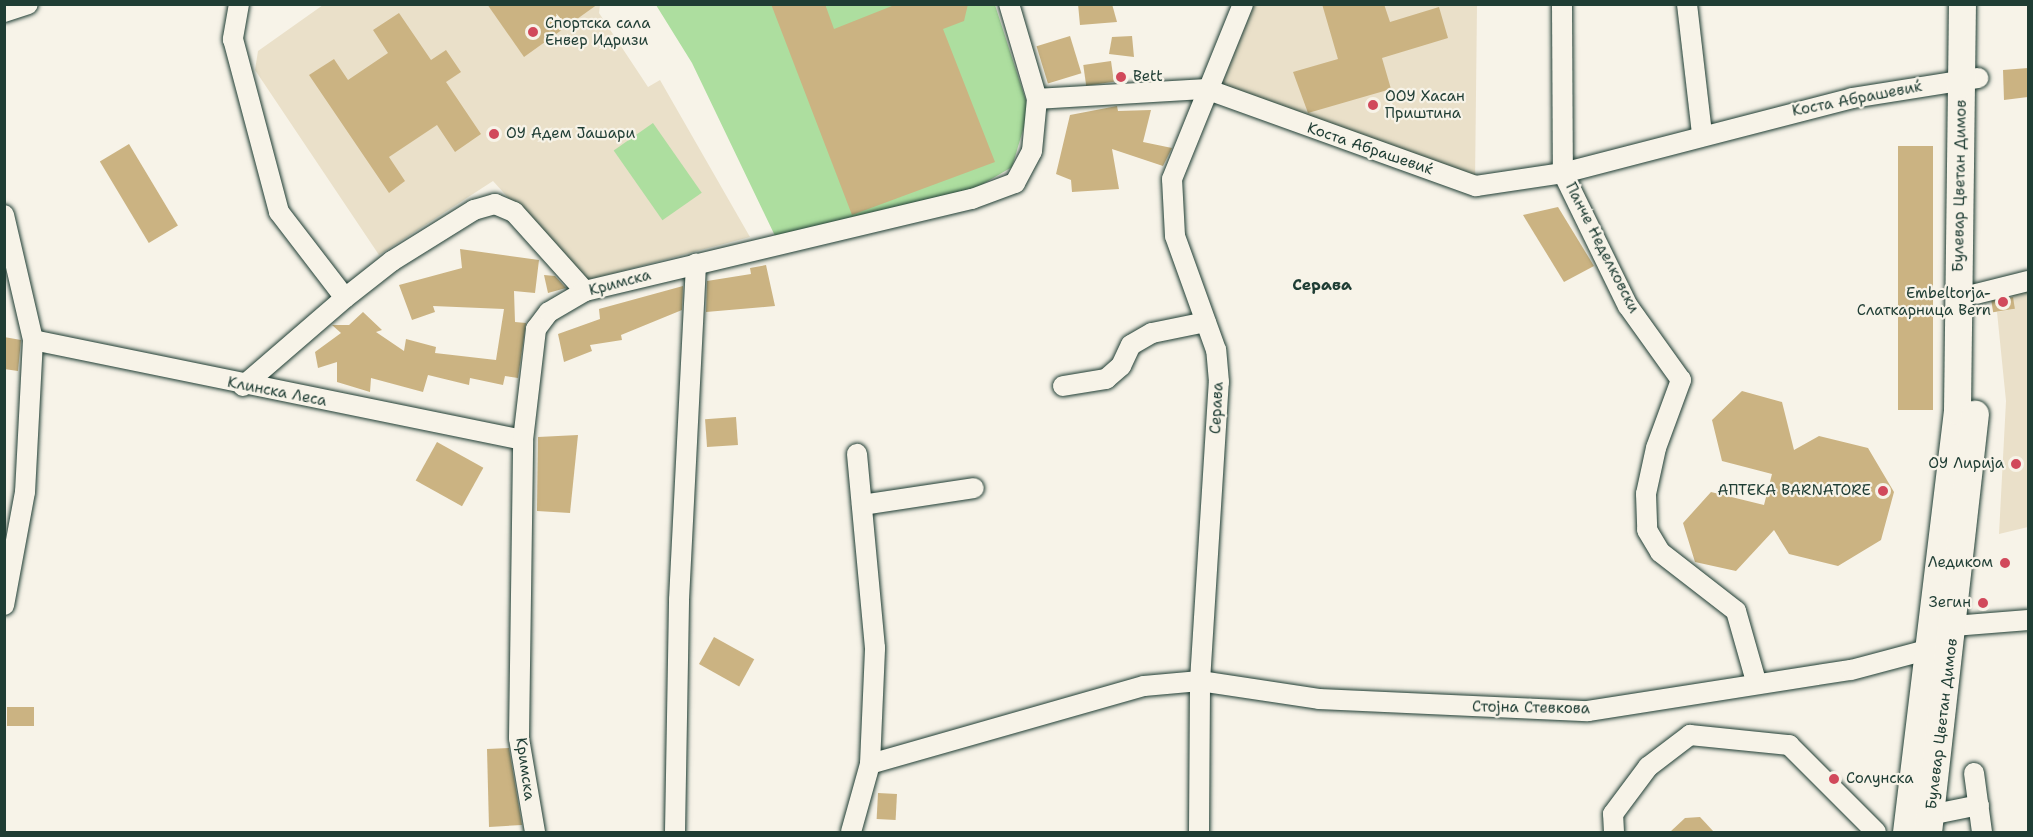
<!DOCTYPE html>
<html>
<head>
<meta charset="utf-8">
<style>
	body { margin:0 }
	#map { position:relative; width:2033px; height:837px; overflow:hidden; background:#f7f3e8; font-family:"Shantell Sans",sans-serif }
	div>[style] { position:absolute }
	.built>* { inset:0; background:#eae0c9 }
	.green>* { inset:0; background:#adde9f; transform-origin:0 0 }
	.building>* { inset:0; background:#cbb382; transform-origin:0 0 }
	.roads { filter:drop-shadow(0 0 2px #1f3d34) drop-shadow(0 0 2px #1f3d34) }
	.street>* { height:20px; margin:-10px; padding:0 10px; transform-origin:10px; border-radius:10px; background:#f7f3e8 }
	.secondary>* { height:27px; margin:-13.5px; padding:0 13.5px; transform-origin:13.5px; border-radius:13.5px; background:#f7f3e8 }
	.dots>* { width:16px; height:16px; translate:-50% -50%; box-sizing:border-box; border:3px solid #f7f3e8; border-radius:50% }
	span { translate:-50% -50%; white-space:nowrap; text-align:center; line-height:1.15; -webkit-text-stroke:4.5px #f7f3e8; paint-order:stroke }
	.poi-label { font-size:15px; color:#1f3d34 }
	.left { translate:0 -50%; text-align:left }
	.right { translate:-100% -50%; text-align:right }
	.street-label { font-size:15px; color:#1f3d34 }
	.neighbourhood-label { font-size:16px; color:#1f3d34; font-weight:700 }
	.frame { position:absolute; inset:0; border:6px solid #1f3d34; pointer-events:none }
</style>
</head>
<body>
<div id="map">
	<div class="built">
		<i style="clip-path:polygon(323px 5px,600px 5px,599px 13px,648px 87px,660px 80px,750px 237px,584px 281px,493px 181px,379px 255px,255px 70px,258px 51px)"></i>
		<i style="clip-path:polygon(1254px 5px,1477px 5px,1475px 182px,1222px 84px)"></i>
		<i style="clip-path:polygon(2028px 286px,2028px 527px,1999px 534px,2006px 401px,1997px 312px,2014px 309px,2012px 291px)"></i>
	</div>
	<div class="green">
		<i style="clip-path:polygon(656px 5px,995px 5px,1029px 110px,1012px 167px,971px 191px,777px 240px,692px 63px)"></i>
		<i style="left:653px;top:123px;width:85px;height:48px;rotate:55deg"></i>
	</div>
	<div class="building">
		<i style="clip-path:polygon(487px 4px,598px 4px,524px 57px)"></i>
		<i style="clip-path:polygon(771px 4px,825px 4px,834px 29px,897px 4px,968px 4px,964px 21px,943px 29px,995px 162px,852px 215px)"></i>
		<i style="clip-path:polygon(1078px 4px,1112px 4px,1117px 22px,1080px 25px)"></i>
		<i style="clip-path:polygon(1322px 4px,1384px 4px,1390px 22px,1439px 7px,1448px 38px,1382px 58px,1391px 89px,1308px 113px,1293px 72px,1338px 59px)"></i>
		<i style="clip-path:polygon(399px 13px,431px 60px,446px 50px,461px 72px,446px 82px,481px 134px,455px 152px,437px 125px,389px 157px,405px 181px,389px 193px,309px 75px,334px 59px,348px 80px,388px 53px,373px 30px)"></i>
		<i style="left:1070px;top:36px;width:39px;height:35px;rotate:73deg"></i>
		<i style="clip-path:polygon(1132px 36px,1134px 57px,1109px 54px,1112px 37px)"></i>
		<i style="left:1111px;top:61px;width:21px;height:28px;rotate:82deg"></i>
		<i style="clip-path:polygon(2028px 68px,2028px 97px,2004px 100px,2003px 70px)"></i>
		<i style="clip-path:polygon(1117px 106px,1118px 111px,1151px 110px,1143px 142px,1172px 148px,1163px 166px,1112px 149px,1119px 189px,1072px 192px,1071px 180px,1056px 174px,1070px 115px)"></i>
		<i style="left:129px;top:144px;width:95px;height:34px;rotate:59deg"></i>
		<i style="left:1898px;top:146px;width:35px;height:264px"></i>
		<i style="clip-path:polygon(1558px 207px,1594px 266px,1564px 282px,1523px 215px)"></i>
		<i style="clip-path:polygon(460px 249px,539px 260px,535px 293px,514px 291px,515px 322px,526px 323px,518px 378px,505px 376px,503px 385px,470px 378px,469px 385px,428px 375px,423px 392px,371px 378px,370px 392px,337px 382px,337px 362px,318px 368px,315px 352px,341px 333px,332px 325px,349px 325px,363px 312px,382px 330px,376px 332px,404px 351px,406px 339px,436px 347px,435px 353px,496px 360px,504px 309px,433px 306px,435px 312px,412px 320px,399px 285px,462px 268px)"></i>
		<i style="clip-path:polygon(766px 265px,775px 306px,706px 312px,707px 281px,751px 274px,750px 268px)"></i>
		<i style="clip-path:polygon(544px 275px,555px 276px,566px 288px,548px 293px)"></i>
		<i style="clip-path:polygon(683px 286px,682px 310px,621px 335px,622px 340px,590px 345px,592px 351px,564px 362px,558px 334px,600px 319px,599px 309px)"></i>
		<i style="left:2013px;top:297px;width:12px;height:22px;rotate:81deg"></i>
		<i style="clip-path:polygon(4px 337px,21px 340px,18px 371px,4px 369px)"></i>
		<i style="clip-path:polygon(1742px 391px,1782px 402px,1794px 450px,1819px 436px,1868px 448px,1894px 492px,1881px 540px,1838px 566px,1789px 554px,1774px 530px,1736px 571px,1695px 562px,1683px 523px,1711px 492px,1764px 505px,1772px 474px,1722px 461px,1712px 420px)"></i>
		<i style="left:736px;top:417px;width:28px;height:31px;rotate:86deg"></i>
		<i style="clip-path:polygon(578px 435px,570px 513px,537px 511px,538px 437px)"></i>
		<i style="left:437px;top:442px;width:53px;height:44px;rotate:29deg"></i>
		<i style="left:714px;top:637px;width:46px;height:31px;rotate:29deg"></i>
		<i style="left:7px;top:707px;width:27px;height:19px"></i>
		<i style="clip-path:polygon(509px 748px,522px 825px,489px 827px,487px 749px)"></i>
		<i style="left:878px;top:793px;width:19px;height:26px;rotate:3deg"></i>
		<i style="clip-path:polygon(1700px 817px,1714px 832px,1670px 832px,1685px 818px)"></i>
	</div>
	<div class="roads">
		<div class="street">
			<i style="left:239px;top:4px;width:36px;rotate:100deg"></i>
			<i style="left:233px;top:39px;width:179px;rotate:75.1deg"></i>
			<i style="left:279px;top:212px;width:108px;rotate:52.5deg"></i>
			<i style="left:345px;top:298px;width:60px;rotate:-38.2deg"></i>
			<i style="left:392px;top:261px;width:97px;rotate:-31.9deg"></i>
			<i style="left:474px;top:210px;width:22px;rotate:-16deg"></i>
			<i style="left:495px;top:204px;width:21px;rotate:23deg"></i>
			<i style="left:514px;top:212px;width:106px;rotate:48.1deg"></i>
			<i style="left:1562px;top:4px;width:169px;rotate:89.7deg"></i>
			<i style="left:1563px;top:173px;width:148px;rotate:64deg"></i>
			<i style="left:1628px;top:306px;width:91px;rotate:54.4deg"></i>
			<i style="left:1681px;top:380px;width:72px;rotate:110.2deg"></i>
			<i style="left:1656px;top:448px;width:47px;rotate:102.3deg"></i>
			<i style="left:1646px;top:494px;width:36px;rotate:88deg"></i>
			<i style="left:1647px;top:530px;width:26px;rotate:59deg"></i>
			<i style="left:1660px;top:552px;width:96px;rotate:37.8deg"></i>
			<i style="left:1736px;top:611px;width:73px;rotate:74.1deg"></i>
			<i style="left:1687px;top:4px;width:131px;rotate:83.4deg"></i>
			<i style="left:4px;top:12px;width:25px;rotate:-18deg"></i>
			<i style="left:1037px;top:99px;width:169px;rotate:-3.4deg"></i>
			<i style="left:1206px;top:89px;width:287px;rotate:19.8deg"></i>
			<i style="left:1476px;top:186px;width:88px;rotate:-8.5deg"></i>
			<i style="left:1563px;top:173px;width:299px;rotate:-14.5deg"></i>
			<i style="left:1852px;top:98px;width:128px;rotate:-9deg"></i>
			<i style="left:4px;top:215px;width:128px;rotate:76.9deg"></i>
			<i style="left:33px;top:340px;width:152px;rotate:93deg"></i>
			<i style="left:25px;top:492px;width:115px;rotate:100.5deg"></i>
			<i style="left:1976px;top:294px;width:54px;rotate:-14deg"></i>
			<i style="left:33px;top:340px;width:500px;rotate:11.53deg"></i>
			<i style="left:243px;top:386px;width:135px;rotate:-40.8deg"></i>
			<i style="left:1063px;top:386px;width:44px;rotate:-9.2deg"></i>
			<i style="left:1106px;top:379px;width:20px;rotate:-41deg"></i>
			<i style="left:1121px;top:366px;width:23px;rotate:-65deg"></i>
			<i style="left:1131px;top:345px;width:24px;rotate:-30deg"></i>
			<i style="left:1152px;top:333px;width:55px;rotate:-11.5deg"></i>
			<i style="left:862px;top:505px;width:113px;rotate:-8.6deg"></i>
			<i style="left:1954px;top:626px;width:74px;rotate:-4.6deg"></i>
			<i style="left:870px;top:764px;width:285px;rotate:-15.9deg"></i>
			<i style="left:1144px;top:686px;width:56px;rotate:-5.1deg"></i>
			<i style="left:1200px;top:681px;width:120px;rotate:8.6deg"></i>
			<i style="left:1319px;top:699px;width:269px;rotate:2.6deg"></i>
			<i style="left:1588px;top:711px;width:266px;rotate:-8.9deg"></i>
			<i style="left:1851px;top:670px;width:82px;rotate:-14.9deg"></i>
			<i style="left:1974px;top:773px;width:60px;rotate:82.3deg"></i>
			<i style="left:1930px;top:815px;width:50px;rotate:-11.5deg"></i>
			<i style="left:535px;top:832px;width:95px;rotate:-99.7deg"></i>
			<i style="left:519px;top:738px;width:298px;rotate:-89.2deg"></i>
			<i style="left:523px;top:440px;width:112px;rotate:-83.3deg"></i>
			<i style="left:536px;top:329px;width:21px;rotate:-53deg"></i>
			<i style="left:549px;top:312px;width:42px;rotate:-30.3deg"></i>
			<i style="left:585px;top:291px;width:398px;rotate:-13.4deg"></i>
			<i style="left:972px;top:199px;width:46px;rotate:-20.4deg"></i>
			<i style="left:1015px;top:183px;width:36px;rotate:-62deg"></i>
			<i style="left:1032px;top:151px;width:52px;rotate:-84.5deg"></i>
			<i style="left:1037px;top:99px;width:99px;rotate:-106.4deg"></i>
			<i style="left:675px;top:832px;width:232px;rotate:-89deg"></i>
			<i style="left:679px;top:600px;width:337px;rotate:-87.1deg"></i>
			<i style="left:851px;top:832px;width:71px;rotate:-74.4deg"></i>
			<i style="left:870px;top:764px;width:116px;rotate:-87.5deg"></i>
			<i style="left:875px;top:648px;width:195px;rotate:-95.3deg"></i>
			<i style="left:1199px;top:832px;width:151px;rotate:-89.6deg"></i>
			<i style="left:1200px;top:681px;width:300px;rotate:-86.4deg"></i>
			<i style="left:1219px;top:382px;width:32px;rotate:-95deg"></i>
			<i style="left:1216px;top:350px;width:121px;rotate:-109.8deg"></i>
			<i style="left:1175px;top:236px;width:57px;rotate:-93deg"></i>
			<i style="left:1172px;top:179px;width:189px;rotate:-67.9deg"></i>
			<i style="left:1614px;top:832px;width:18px;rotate:-93deg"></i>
			<i style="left:1613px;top:814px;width:59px;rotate:-53.3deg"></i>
			<i style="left:1648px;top:767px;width:53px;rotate:-37.3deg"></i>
			<i style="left:1690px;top:735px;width:100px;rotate:5.8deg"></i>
			<i style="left:1789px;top:745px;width:123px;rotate:45deg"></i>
		</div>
		<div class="secondary">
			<i style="left:1906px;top:832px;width:424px;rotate:-83.1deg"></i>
			<i style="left:1957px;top:411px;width:407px;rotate:-89.3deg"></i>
			<i style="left:1928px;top:832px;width:421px;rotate:-83.6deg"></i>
		</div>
	</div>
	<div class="dots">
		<i style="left:533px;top:32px;background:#d1495b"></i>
		<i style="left:1121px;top:77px;background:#d1495b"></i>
		<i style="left:1373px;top:105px;background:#d1495b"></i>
		<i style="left:494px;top:134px;background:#d1495b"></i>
		<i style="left:2003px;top:302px;background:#d1495b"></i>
		<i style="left:2016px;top:464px;background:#d1495b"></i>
		<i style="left:1883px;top:491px;background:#d1495b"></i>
		<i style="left:2005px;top:563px;background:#d1495b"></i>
		<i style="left:1983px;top:603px;background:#d1495b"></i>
		<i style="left:1834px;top:779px;background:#d1495b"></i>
	</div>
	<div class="poi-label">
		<span class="left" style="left:545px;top:32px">Спортска сала<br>Енвер Идризи</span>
		<span class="left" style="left:1133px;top:77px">Bett</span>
		<span class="left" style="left:1385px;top:105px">ООУ Хасан<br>Приштина</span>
		<span class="left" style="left:506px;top:134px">ОУ Адем Јашари</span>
		<span class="right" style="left:1991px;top:302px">Embeltorja-<br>Слаткарница Bern</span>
		<span class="right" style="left:2004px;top:464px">ОУ Лирија</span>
		<span class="right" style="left:1871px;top:491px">АПТЕКА BARNATORE</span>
		<span class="right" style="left:1993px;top:563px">Ледиком</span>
		<span class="right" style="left:1971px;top:603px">Зегин</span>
		<span class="left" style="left:1846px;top:779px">Солунска</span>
	</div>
	<div class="street-label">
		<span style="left:1857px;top:99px;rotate:-11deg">Коста Абрашевиќ</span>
		<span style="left:1370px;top:149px;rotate:19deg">Коста Абрашевиќ</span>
		<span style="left:1960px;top:186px;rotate:-89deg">Булевар Цветан Димов</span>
		<span style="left:1602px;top:248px;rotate:63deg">Панче Неделковски</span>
		<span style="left:620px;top:283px;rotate:-15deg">Кримска</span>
		<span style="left:277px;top:392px;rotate:11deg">Клинска Леса</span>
		<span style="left:1217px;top:408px;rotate:-87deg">Серава</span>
		<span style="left:1531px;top:708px;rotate:1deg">Стојна Стевкова</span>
		<span style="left:1942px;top:724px;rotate:-83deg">Булевар Цветан Димов</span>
		<span style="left:525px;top:769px;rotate:82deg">Кримска</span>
	</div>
	<div class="neighbourhood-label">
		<span style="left:1322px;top:285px">Серава</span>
	</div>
	<div class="frame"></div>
</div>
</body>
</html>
